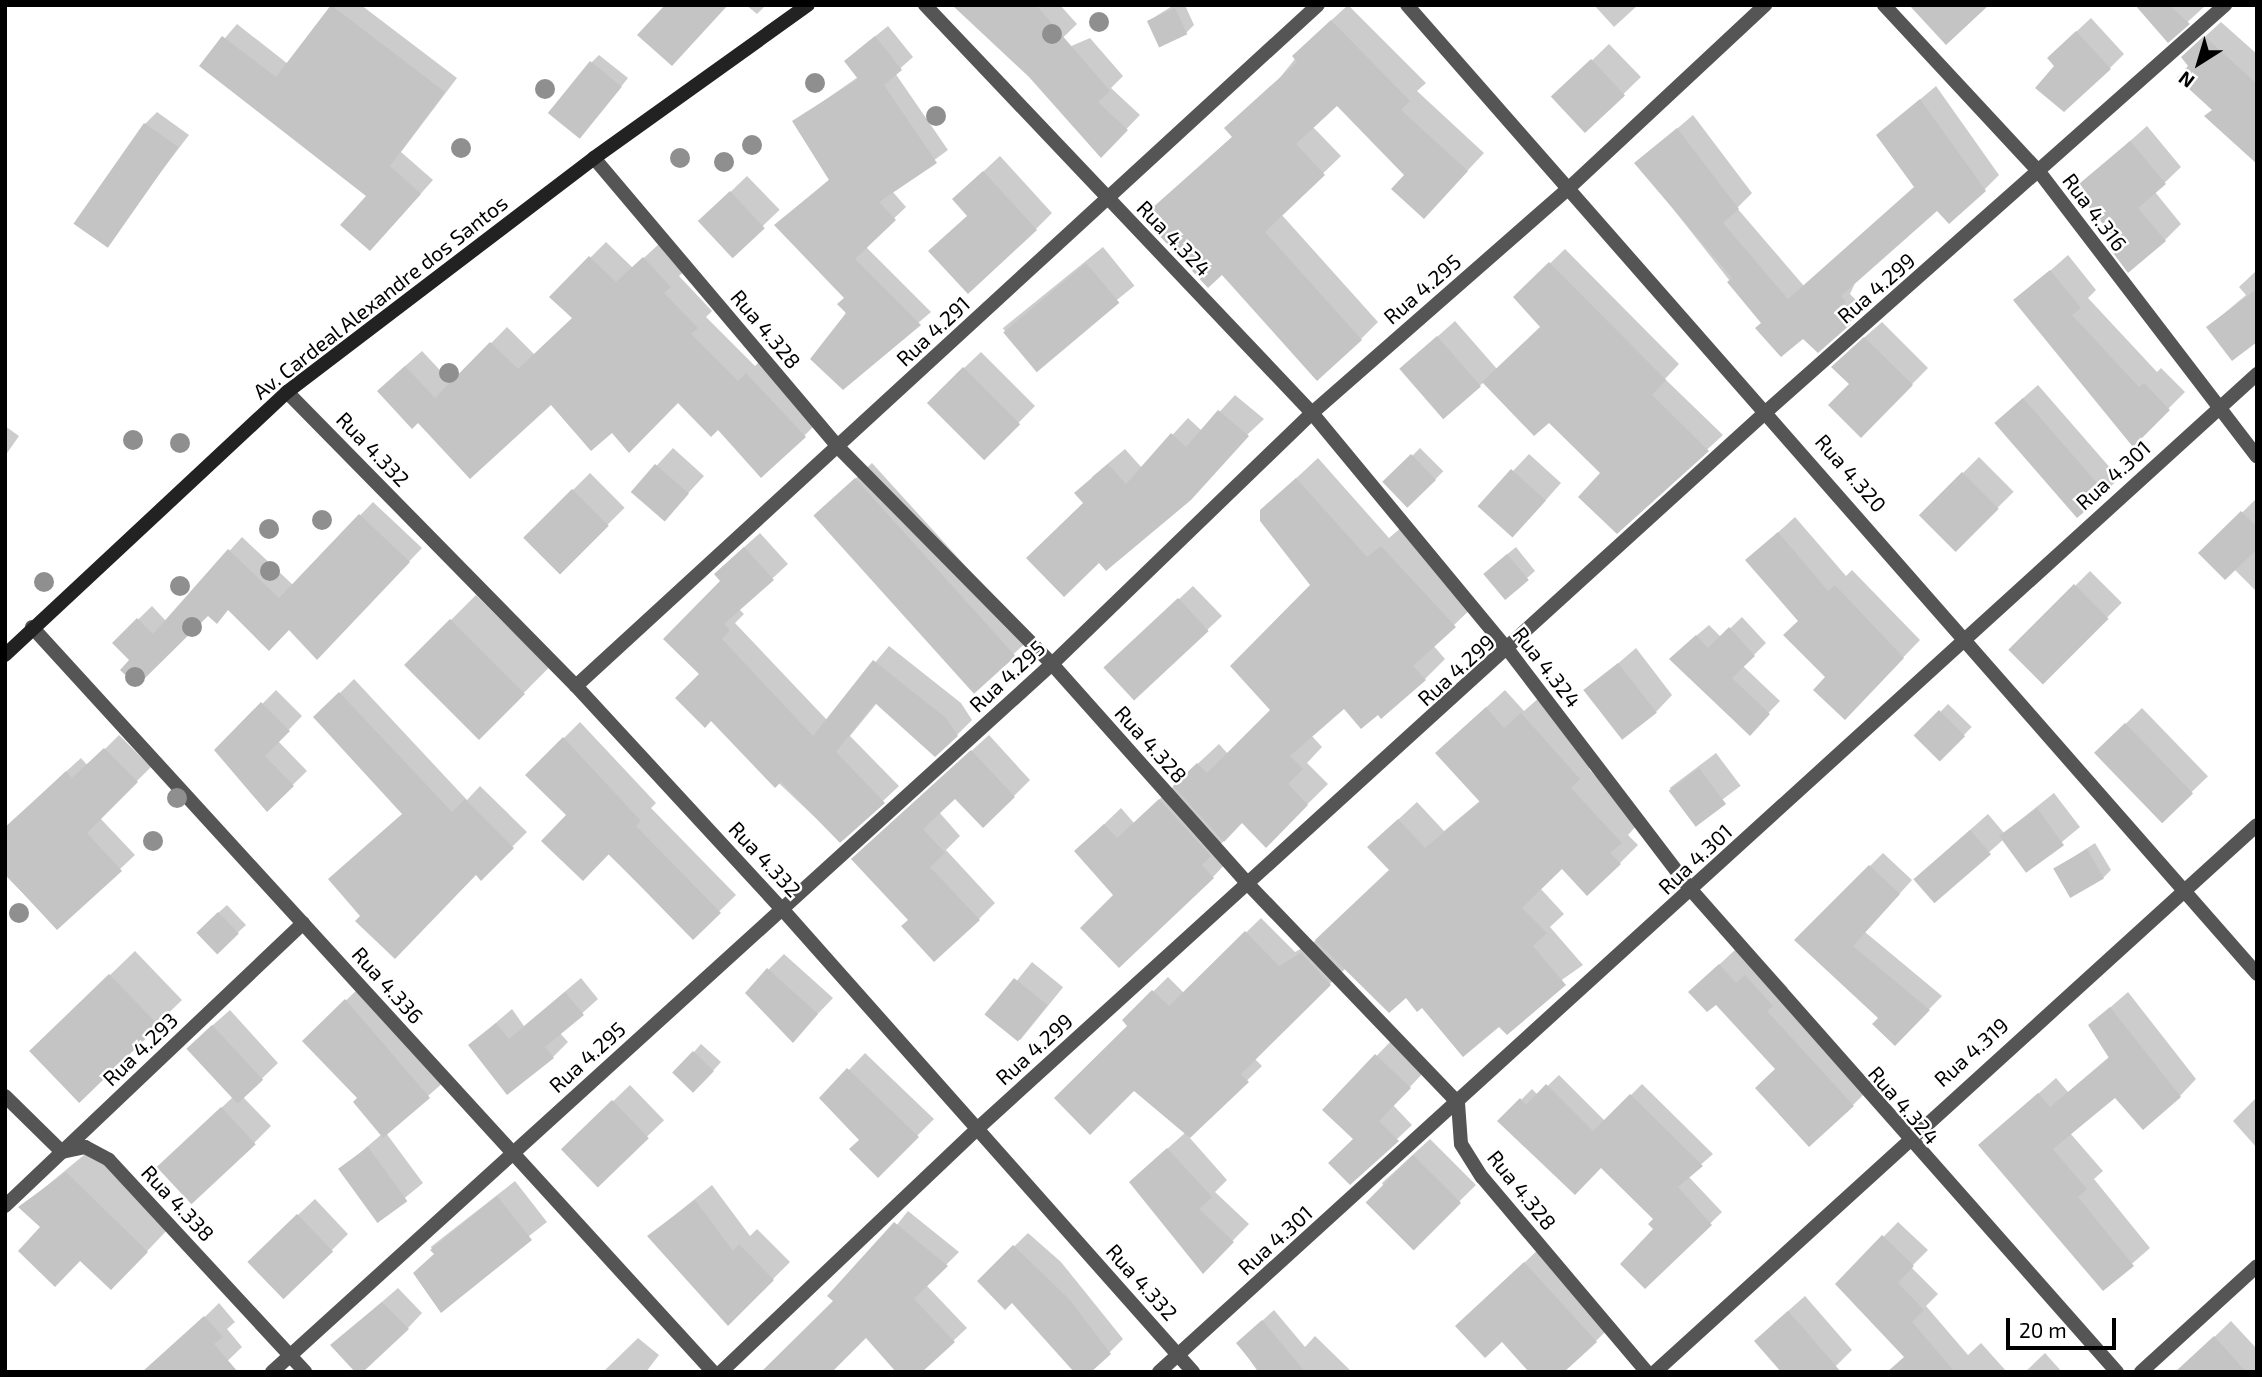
<!DOCTYPE html>
<html>
<head>
<meta charset="utf-8">
<style>
	body { margin:0 }
	#map { position:relative; width:2262px; height:1377px; overflow:hidden; background:#fff; font-family:"Exo 2",sans-serif }
	div>[style] { position:absolute }
	.shadow>* { inset:0; background:#0003; transform-origin:0 0 }
	.building>* { inset:0; background:#c4c4c4; transform-origin:0 0 }
	.street>* { height:14px; margin:-7px; padding:0 7px; transform-origin:7px; border-radius:7px; background:#555 }
	.secondary>* { height:14px; margin:-7px; padding:0 7px; transform-origin:7px; border-radius:7px; background:#222 }
	.trees>* { width:20px; height:20px; margin:-10px; border-radius:50%; background:#8f8f8f }
	span { translate:-50% -50%; white-space:nowrap; text-align:center; line-height:1.15; -webkit-text-stroke:5px #fff; paint-order:stroke }
	.street-label { font-size:21px; color:#000 }
	.frame { position:absolute; inset:0; border:7px solid #000; pointer-events:none }
	.north { position:absolute; left:2164px; top:28px; width:70px; height:70px; -webkit-text-stroke:5px #fff; paint-order:stroke; rotate:217deg; font-size:19px; font-weight:700; line-height:28px; text-align:center; color:#000 }
	.north::after { content:''; display:block; margin:auto; width:24px; height:32px; background:#000; clip-path:polygon(50% 0,100% 100%,50% 72%,0 100%) }
	.scale { position:absolute; left:2006px; top:1318px; width:110px; height:32px; box-sizing:border-box; border:4px solid #000; border-top:0; padding-left:9px; font-size:21px; line-height:24px; white-space:nowrap; color:#000; -webkit-text-stroke:5px #fff; paint-order:stroke }
</style>
</head>
<body>
<div id="map">
	<div class="shadow">
		<i style="clip-path:polygon(334px 5px,361px 5px,457px 78px,401px 152px,433px 180px,383px 236px,368px 196px,201px 66px,237px 24px,288px 64px)"></i>
		<i style="clip-path:polygon(746px 5px,766px 5px,757px 14px)"></i>
		<i style="clip-path:polygon(955px 5px,1060px 5px,1077px 24px,1041px 59px,1090px 38px,1123px 76px,1111px 88px,1140px 115px,1101px 155px,1028px 73px)"></i>
		<i style="clip-path:polygon(1174px 5px,1185px 5px,1194px 25px,1186px 33px,1148px 21px)"></i>
		<i style="clip-path:polygon(1348px 5px,1426px 83px,1417px 91px,1484px 153px,1441px 199px,1337px 104px,1313px 127px,1341px 156px,1281px 214px,1378px 322px,1361px 339px,1222px 272px,1144px 217px,1233px 136px,1311px 39px)"></i>
		<i style="clip-path:polygon(1594px 5px,1638px 5px,1614px 27px)"></i>
		<i style="clip-path:polygon(2137px 5px,2204px 5px,2205px 6px,2168px 40px)"></i>
		<i style="clip-path:polygon(2091px 18px,2124px 54px,2110px 68px,2056px 66px,2063px 44px)"></i>
		<i style="clip-path:polygon(2221px 22px,2257px 54px,2257px 159px,2214px 109px,2190px 66px,2199px 42px)"></i>
		<i style="clip-path:polygon(888px 26px,913px 57px,895px 73px,948px 150px,892px 191px,906px 207px,865px 246px,931px 312px,843px 387px,846px 298px,776px 225px,830px 179px,795px 121px,858px 77px,858px 50px)"></i>
		<i style="left:1609px;top:44px;width:46px;height:76px;rotate:46deg"></i>
		<i style="clip-path:polygon(599px 55px,628px 78px,587px 129px,592px 62px)"></i>
		<i style="clip-path:polygon(1936px 86px,1999px 175px,1984px 190px,1937px 209px,1856px 281px,1850px 294px,1864px 308px,1849px 323px,1803px 336px,1763px 323px,1637px 163px,1693px 115px,1752px 193px,1737px 208px,1804px 286px,1916px 186px,1878px 135px)"></i>
		<i style="clip-path:polygon(157px 112px,189px 135px,105px 245px,145px 124px)"></i>
		<i style="clip-path:polygon(2147px 126px,2181px 167px,2155px 192px,2181px 224px,2165px 240px,2118px 238px,2076px 189px)"></i>
		<i style="clip-path:polygon(1000px 156px,1052px 213px,1036px 229px,969px 215px,971px 183px)"></i>
		<i style="left:747px;top:176px;width:47px;height:65px;rotate:46deg"></i>
		<i style="clip-path:polygon(606px 242px,633px 268px,660px 243px,686px 270px,679px 276px,712px 311px,706px 317px,755px 366px,763px 358px,820px 420px,804px 436px,718px 428px,678px 400px,612px 430px,551px 403px,470px 477px,395px 375px,422px 351px,452px 383px,507px 327px,535px 355px,574px 318px,551px 297px)"></i>
		<i style="left:1103px;top:247px;width:50px;height:129px;rotate:51deg"></i>
		<i style="clip-path:polygon(1565px 249px,1679px 364px,1665px 379px,1723px 435px,1617px 532px,1603px 473px,1549px 420px,1484px 382px,1443px 418px,1401px 369px,1455px 321px,1497px 369px,1542px 326px,1515px 297px)"></i>
		<i style="clip-path:polygon(2068px 255px,2096px 290px,2088px 298px,2157px 372px,2161px 368px,2185px 392px,2133px 444px,2016px 301px)"></i>
		<i style="clip-path:polygon(2257px 270px,2257px 333px,2208px 327px,2246px 295px,2239px 287px)"></i>
		<i style="clip-path:polygon(1882px 322px,1928px 368px,1861px 436px,1850px 350px)"></i>
		<i style="clip-path:polygon(981px 352px,1035px 406px,984px 458px,945px 386px)"></i>
		<i style="clip-path:polygon(2038px 385px,2119px 478px,2094px 504px,1996px 422px)"></i>
		<i style="clip-path:polygon(1235px 395px,1264px 419px,1106px 568px,1092px 477px,1125px 449px,1142px 468px,1188px 418px,1202px 431px)"></i>
		<i style="clip-path:polygon(5px 426px,19px 436px,5px 456px)"></i>
		<i style="clip-path:polygon(673px 448px,704px 476px,680px 502px,633px 491px)"></i>
		<i style="left:1420px;top:448px;width:33px;height:49px;rotate:45deg"></i>
		<i style="clip-path:polygon(1529px 454px,1561px 483px,1529px 519px,1513px 471px)"></i>
		<i style="left:1979px;top:457px;width:49px;height:82px;rotate:45deg"></i>
		<i style="clip-path:polygon(1318px 458px,1389px 538px,1402px 527px,1475px 605px,1433px 645px,1445px 659px,1425px 679px,1344px 707px,1311px 735px,1322px 747px,1307px 763px,1328px 784px,1266px 845px,1243px 821px,1217px 848px,1229px 860px,1213px 877px,1116px 895px,1093px 835px,1121px 808px,1134px 823px,1219px 744px,1228px 754px,1272px 710px,1312px 585px,1262px 510px)"></i>
		<i style="clip-path:polygon(872px 463px,1031px 638px,973px 691px,833px 500px)"></i>
		<i style="left:590px;top:473px;width:49px;height:91px;rotate:45deg"></i>
		<i style="clip-path:polygon(2257px 498px,2257px 592px,2234px 569px,2201px 553px)"></i>
		<i style="clip-path:polygon(373px 502px,422px 548px,330px 644px,229px 609px,208px 613px,131px 660px,114px 643px,152px 606px,166px 621px,242px 537px,293px 585px)"></i>
		<i style="clip-path:polygon(1795px 517px,1846px 576px,1852px 570px,1920px 640px,1861px 701px,1827px 677px,1800px 620px,1748px 560px)"></i>
		<i style="clip-path:polygon(760px 533px,788px 564px,739px 609px,744px 614px,735px 623px,827px 720px,889px 646px,961px 703px,972px 720px,957px 735px,877px 703px,850px 736px,899px 786px,840px 841px,711px 719px,702px 674px,722px 581px,731px 559px)"></i>
		<i style="clip-path:polygon(1516px 547px,1535px 571px,1527px 578px,1494px 565px)"></i>
		<i style="left:2090px;top:571px;width:45px;height:111px;rotate:45deg"></i>
		<i style="clip-path:polygon(1193px 586px,1222px 616px,1135px 698px,1120px 654px)"></i>
		<i style="left:476px;top:595px;width:103px;height:99px;rotate:45deg"></i>
		<i style="clip-path:polygon(1742px 617px,1766px 643px,1743px 666px,1780px 701px,1749px 733px,1683px 647px,1709px 625px,1721px 637px)"></i>
		<i style="clip-path:polygon(1636px 648px,1672px 695px,1656px 712px,1586px 691px)"></i>
		<i style="clip-path:polygon(354px 679px,467px 800px,480px 786px,527px 832px,481px 878px,403px 813px,316px 717px)"></i>
		<i style="clip-path:polygon(276px 690px,302px 716px,278px 741px,307px 771px,268px 809px,217px 750px)"></i>
		<i style="clip-path:polygon(1505px 690px,1524px 711px,1541px 696px,1597px 760px,1589px 769px,1639px 823px,1628px 835px,1638px 845px,1620px 863px,1562px 867px,1540px 888px,1564px 914px,1550px 927px,1583px 965px,1499px 1024px,1422px 1005px,1346px 968px,1254px 1058px,1262px 1066px,1189px 1137px,1227px 1180px,1215px 1192px,1249px 1224px,1203px 1271px,1148px 1166px,1186px 1132px,1124px 1020px,1168px 977px,1184px 993px,1261px 918px,1295px 952px,1317px 940px,1391px 870px,1388px 829px,1417px 802px,1444px 831px,1481px 800px,1456px 735px)"></i>
		<i style="left:1948px;top:704px;width:33px;height:45px;rotate:44deg"></i>
		<i style="left:2142px;top:708px;width:95px;height:64px;rotate:46deg"></i>
		<i style="clip-path:polygon(580px 722px,656px 803px,651px 808px,736px 895px,693px 937px,527px 775px)"></i>
		<i style="clip-path:polygon(119px 735px,151px 767px,100px 818px,135px 855px,57px 928px,5px 875px,5px 827px,81px 758px,88px 766px)"></i>
		<i style="clip-path:polygon(989px 735px,1030px 780px,1014px 796px,955px 797px,939px 812px,960px 836px,946px 850px,995px 903px,979px 919px,870px 843px)"></i>
		<i style="left:1716px;top:753px;width:41px;height:58px;rotate:53deg"></i>
		<i style="clip-path:polygon(2054px 793px,2080px 827px,2028px 870px,2004px 839px,1934px 901px,1916px 878px,1988px 814px,2004px 833px)"></i>
		<i style="clip-path:polygon(2095px 843px,2111px 870px,2103px 878px,2055px 869px)"></i>
		<i style="clip-path:polygon(1883px 853px,1912px 880px,1865px 932px,1942px 996px,1895px 1044px,1881px 1017px,1796px 940px)"></i>
		<i style="clip-path:polygon(227px 905px,246px 925px,217px 952px,206px 924px)"></i>
		<i style="clip-path:polygon(1736px 949px,1762px 960px,1788px 988px,1782px 994px,1869px 1089px,1853px 1105px,1707px 976px)"></i>
		<i style="clip-path:polygon(135px 951px,182px 1000px,79px 1100px,56px 1027px)"></i>
		<i style="clip-path:polygon(784px 954px,833px 998px,793px 1040px,768px 970px)"></i>
		<i style="left:1032px;top:962px;width:40px;height:68px;rotate:39deg"></i>
		<i style="clip-path:polygon(581px 978px,598px 999px,560px 1033px,568px 1042px,553px 1057px,470px 1045px,512px 1009px,524px 1026px)"></i>
		<i style="clip-path:polygon(363px 984px,445px 1081px,386px 1133px,423px 1183px,378px 1220px,341px 1169px,382px 1134px,359px 1098px,304px 1041px)"></i>
		<i style="clip-path:polygon(2128px 992px,2196px 1079px,2180px 1096px,2115px 1096px,2070px 1133px,2103px 1171px,2094px 1179px,2150px 1248px,2103px 1289px,1980px 1145px,2056px 1078px,2068px 1092px,2110px 1056px,2090px 1025px)"></i>
		<i style="clip-path:polygon(230px 1010px,278px 1063px,243px 1097px,271px 1126px,254px 1143px,175px 1151px,233px 1097px,205px 1032px)"></i>
		<i style="clip-path:polygon(1391px 1041px,1424px 1072px,1393px 1105px,1412px 1125px,1350px 1183px,1355px 1139px,1324px 1110px)"></i>
		<i style="clip-path:polygon(701px 1044px,721px 1062px,702px 1083px,694px 1052px)"></i>
		<i style="clip-path:polygon(865px 1053px,934px 1119px,878px 1175px,861px 1140px,822px 1098px)"></i>
		<i style="clip-path:polygon(1559px 1075px,1605px 1121px,1642px 1084px,1713px 1154px,1688px 1176px,1722px 1212px,1645px 1287px,1655px 1219px,1601px 1165px,1500px 1121px,1532px 1089px,1538px 1095px)"></i>
		<i style="left:630px;top:1085px;width:49px;height:93px;rotate:46deg"></i>
		<i style="clip-path:polygon(2257px 1097px,2257px 1148px,2233px 1121px)"></i>
		<i style="clip-path:polygon(1430px 1139px,1476px 1185px,1413px 1247px,1382px 1183px)"></i>
		<i style="clip-path:polygon(90px 1150px,170px 1227px,134px 1265px,80px 1259px,21px 1207px)"></i>
		<i style="left:515px;top:1181px;width:52px;height:107px;rotate:52deg"></i>
		<i style="clip-path:polygon(712px 1185px,750px 1236px,757px 1229px,790px 1262px,728px 1324px,649px 1236px)"></i>
		<i style="clip-path:polygon(315px 1199px,348px 1234px,332px 1250px,266px 1245px)"></i>
		<i style="clip-path:polygon(908px 1211px,959px 1252px,926px 1285px,967px 1328px,920px 1372px,867px 1336px,836px 1301px)"></i>
		<i style="clip-path:polygon(1898px 1222px,1928px 1250px,1911px 1267px,1938px 1294px,1926px 1306px,1968px 1355px,1981px 1343px,2007px 1372px,1910px 1372px,1906px 1356px,1837px 1284px)"></i>
		<i style="clip-path:polygon(1028px 1233px,1061px 1262px,1123px 1339px,1109px 1353px,979px 1281px)"></i>
		<i style="clip-path:polygon(1541px 1247px,1612px 1325px,1596px 1341px,1474px 1310px)"></i>
		<i style="clip-path:polygon(398px 1288px,422px 1313px,408px 1328px,332px 1345px)"></i>
		<i style="clip-path:polygon(1805px 1296px,1852px 1350px,1830px 1372px,1773px 1324px)"></i>
		<i style="clip-path:polygon(219px 1303px,235px 1322px,227px 1329px,242px 1347px,216px 1372px,149px 1372px)"></i>
		<i style="clip-path:polygon(1274px 1310px,1305px 1347px,1315px 1336px,1352px 1372px,1258px 1372px,1238px 1343px)"></i>
		<i style="clip-path:polygon(2231px 1321px,2257px 1349px,2257px 1372px,2178px 1372px)"></i>
		<i style="clip-path:polygon(638px 1338px,659px 1355px,646px 1372px,603px 1372px)"></i>
		<i style="clip-path:polygon(2045px 1353px,2062px 1372px,2025px 1372px)"></i>
	</div>
	<div class="building">
		<i style="clip-path:polygon(331px 5px,445px 92px,390px 166px,421px 194px,370px 251px,340px 225px,366px 196px,199px 66px,222px 36px,276px 77px)"></i>
		<i style="clip-path:polygon(665px 5px,728px 5px,672px 66px,637px 35px)"></i>
		<i style="clip-path:polygon(952px 5px,1036px 5px,1110px 91px,1098px 102px,1128px 130px,1101px 158px,1029px 77px)"></i>
		<i style="clip-path:polygon(1909px 5px,1989px 5px,1946px 45px)"></i>
		<i style="clip-path:polygon(2135px 5px,2169px 5px,2190px 24px,2168px 43px)"></i>
		<i style="left:1175px;top:8px;width:29px;height:31px;rotate:65deg"></i>
		<i style="clip-path:polygon(1331px 20px,1410px 101px,1401px 110px,1468px 171px,1424px 219px,1391px 189px,1404px 175px,1337px 106px,1296px 144px,1325px 175px,1265px 232px,1362px 340px,1317px 381px,1222px 275px,1208px 288px,1142px 217px,1232px 137px,1224px 128px,1297px 62px,1292px 56px)"></i>
		<i style="clip-path:polygon(2076px 31px,2111px 69px,2064px 112px,2035px 88px,2054px 66px,2047px 58px)"></i>
		<i style="clip-path:polygon(875px 36px,902px 70px,884px 85px,937px 163px,879px 202px,896px 220px,855px 259px,921px 325px,843px 390px,810px 359px,846px 313px,837px 304px,844px 298px,774px 225px,829px 180px,792px 121px,858px 79px,844px 61px)"></i>
		<i style="clip-path:polygon(2204px 36px,2257px 84px,2257px 164px,2204px 116px,2212px 110px,2177px 78px,2188px 66px,2181px 57px)"></i>
		<i style="left:1591px;top:59px;width:50px;height:55px;rotate:47deg"></i>
		<i style="left:590px;top:61px;width:41px;height:67px;rotate:39deg"></i>
		<i style="clip-path:polygon(1920px 99px,1986px 191px,1949px 224px,1937px 211px,1841px 296px,1846px 302px,1836px 310px,1851px 324px,1818px 353px,1803px 339px,1781px 357px,1755px 328px,1761px 323px,1727px 282px,1732px 278px,1634px 163px,1677px 128px,1739px 209px,1723px 223px,1788px 299px,1914px 187px,1876px 135px)"></i>
		<i style="left:144px;top:123px;width:42px;height:123px;rotate:35deg"></i>
		<i style="clip-path:polygon(2130px 141px,2166px 184px,2138px 208px,2166px 241px,2128px 273px,2108px 246px,2116px 239px,2073px 189px)"></i>
		<i style="clip-path:polygon(983px 171px,1037px 230px,968px 294px,928px 251px,967px 216px,952px 199px)"></i>
		<i style="left:730px;top:191px;width:51px;height:44px;rotate:47deg"></i>
		<i style="clip-path:polygon(589px 256px,616px 282px,643px 257px,671px 287px,664px 293px,698px 328px,691px 334px,738px 381px,746px 373px,806px 437px,761px 478px,718px 430px,711px 437px,678px 403px,629px 453px,612px 433px,591px 451px,551px 405px,470px 479px,418px 423px,412px 429px,377px 391px,405px 366px,435px 398px,490px 342px,518px 369px,572px 318px,549px 297px)"></i>
		<i style="clip-path:polygon(1549px 262px,1666px 380px,1652px 395px,1709px 451px,1617px 534px,1578px 497px,1600px 473px,1549px 423px,1534px 436px,1482px 382px,1540px 327px,1513px 297px)"></i>
		<i style="left:1086px;top:263px;width:52px;height:108px;rotate:50deg"></i>
		<i style="clip-path:polygon(2050px 270px,2081px 308px,2072px 315px,2139px 387px,2144px 383px,2170px 410px,2133px 447px,2013px 300px)"></i>
		<i style="clip-path:polygon(2257px 289px,2257px 342px,2232px 361px,2206px 327px)"></i>
		<i style="left:1437px;top:336px;width:67px;height:50px;rotate:49deg"></i>
		<i style="clip-path:polygon(1864px 337px,1913px 385px,1861px 438px,1828px 405px,1849px 384px,1831px 367px)"></i>
		<i style="left:963px;top:367px;width:81px;height:51px;rotate:45deg"></i>
		<i style="left:2023px;top:398px;width:126px;height:38px;rotate:49deg"></i>
		<i style="clip-path:polygon(1218px 410px,1249px 436px,1191px 500px,1106px 571px,1099px 563px,1064px 597px,1026px 558px,1083px 503px,1074px 493px,1108px 464px,1126px 484px,1171px 433px,1186px 447px)"></i>
		<i style="left:1411px;top:454px;width:36px;height:40px;rotate:46deg"></i>
		<i style="left:655px;top:464px;width:45px;height:37px;rotate:41deg"></i>
		<i style="left:1511px;top:469px;width:47px;height:50px;rotate:42deg"></i>
		<i style="left:1962px;top:472px;width:52px;height:61px;rotate:45deg"></i>
		<i style="left:855px;top:478px;width:240px;height:56px;rotate:48deg"></i>
		<i style="clip-path:polygon(1296px 478px,1367px 557px,1381px 546px,1456px 627px,1413px 666px,1426px 680px,1381px 719px,1378px 715px,1361px 729px,1344px 709px,1290px 756px,1303px 769px,1288px 784px,1308px 805px,1266px 848px,1242px 823px,1224px 842px,1173px 786px,1197px 763px,1207px 773px,1270px 710px,1230px 666px,1310px 585px,1260px 521px,1260px 510px)"></i>
		<i style="left:572px;top:489px;width:52px;height:69px;rotate:45deg"></i>
		<i style="clip-path:polygon(2241px 511px,2257px 527px,2257px 549px,2225px 580px,2198px 553px)"></i>
		<i style="clip-path:polygon(359px 514px,410px 562px,317px 660px,289px 630px,269px 651px,228px 610px,217px 624px,208px 616px,137px 686px,120px 670px,129px 660px,112px 643px,137px 618px,153px 634px,228px 549px,279px 598px)"></i>
		<i style="clip-path:polygon(1778px 532px,1828px 591px,1835px 585px,1904px 658px,1845px 720px,1813px 690px,1825px 677px,1783px 635px,1798px 621px,1745px 560px)"></i>
		<i style="clip-path:polygon(744px 547px,774px 580px,724px 624px,730px 630px,722px 639px,813px 736px,873px 660px,946px 718px,958px 736px,935px 757px,875px 703px,836px 752px,885px 803px,840px 843px,781px 782px,775px 788px,711px 721px,705px 728px,675px 698px,699px 674px,663px 639px,720px 581px,714px 574px)"></i>
		<i style="left:1507px;top:554px;width:34px;height:31px;rotate:50deg"></i>
		<i style="left:2074px;top:584px;width:49px;height:93px;rotate:45deg"></i>
		<i style="left:1178px;top:598px;width:45px;height:102px;rotate:47deg"></i>
		<i style="left:450px;top:619px;width:106px;height:65px;rotate:45deg"></i>
		<i style="clip-path:polygon(1729px 627px,1755px 656px,1732px 678px,1770px 714px,1750px 736px,1669px 659px,1696px 635px,1708px 648px)"></i>
		<i style="left:1618px;top:663px;width:63px;height:44px;rotate:52deg"></i>
		<i style="clip-path:polygon(339px 692px,452px 812px,465px 799px,514px 848px,481px 881px,476px 875px,395px 959px,355px 921px,360px 916px,328px 879px,402px 814px,313px 717px)"></i>
		<i style="clip-path:polygon(261px 702px,290px 731px,265px 756px,294px 786px,267px 812px,214px 750px)"></i>
		<i style="clip-path:polygon(1486px 707px,1504px 728px,1521px 713px,1580px 779px,1571px 788px,1622px 843px,1610px 853px,1621px 864px,1587px 896px,1562px 869px,1522px 908px,1547px 933px,1533px 946px,1566px 985px,1507px 1035px,1499px 1027px,1463px 1057px,1422px 1008px,1417px 1012px,1406px 998px,1389px 1013px,1315px 940px,1389px 870px,1367px 847px,1398px 819px,1425px 848px,1480px 802px,1435px 753px)"></i>
		<i style="left:1939px;top:710px;width:37px;height:36px;rotate:45deg"></i>
		<i style="left:2125px;top:723px;width:98px;height:43px;rotate:46deg"></i>
		<i style="clip-path:polygon(563px 737px,641px 821px,636px 826px,721px 913px,693px 940px,609px 854px,583px 881px,541px 841px,566px 815px,525px 775px)"></i>
		<i style="clip-path:polygon(104px 748px,138px 782px,87px 833px,122px 871px,57px 930px,5px 874px,5px 828px,66px 771px,72px 778px)"></i>
		<i style="clip-path:polygon(971px 750px,1015px 797px,983px 828px,955px 799px,923px 829px,945px 853px,930px 867px,980px 920px,934px 962px,901px 926px,908px 920px,851px 859px)"></i>
		<i style="left:1699px;top:768px;width:45px;height:38px;rotate:53deg"></i>
		<i style="clip-path:polygon(1159px 799px,1211px 856px,1202px 865px,1214px 878px,1119px 968px,1080px 928px,1113px 895px,1074px 851px,1104px 824px,1117px 838px)"></i>
		<i style="left:2037px;top:808px;width:46px;height:47px;rotate:54deg"></i>
		<i style="left:1970px;top:830px;width:32px;height:75px;rotate:49deg"></i>
		<i style="left:2087px;top:849px;width:34px;height:39px;rotate:60deg"></i>
		<i style="clip-path:polygon(1869px 865px,1900px 894px,1853px 946px,1930px 1010px,1895px 1046px,1872px 1024px,1878px 1018px,1794px 940px)"></i>
		<i style="left:218px;top:912px;width:30px;height:30px;rotate:46deg"></i>
		<i style="clip-path:polygon(1245px 931px,1279px 966px,1301px 953px,1331px 985px,1241px 1074px,1249px 1082px,1190px 1138px,1134px 1091px,1090px 1135px,1054px 1098px,1127px 1026px,1122px 1020px,1152px 990px,1169px 1006px)"></i>
		<i style="clip-path:polygon(1719px 964px,1736px 983px,1745px 975px,1773px 1006px,1767px 1011px,1854px 1106px,1809px 1147px,1755px 1088px,1775px 1069px,1716px 1005px,1707px 1012px,1688px 992px)"></i>
		<i style="clip-path:polygon(767px 968px,818px 1014px,793px 1043px,745px 993px)"></i>
		<i style="left:109px;top:974px;width:72px;height:111px;rotate:46deg"></i>
		<i style="left:1014px;top:978px;width:43px;height:47px;rotate:39deg"></i>
		<i style="clip-path:polygon(565px 992px,584px 1015px,545px 1047px,554px 1058px,507px 1095px,468px 1045px,496px 1023px,509px 1039px)"></i>
		<i style="clip-path:polygon(345px 999px,430px 1098px,383px 1138px,353px 1102px,357px 1098px,302px 1041px)"></i>
		<i style="clip-path:polygon(2110px 1007px,2181px 1097px,2143px 1130px,2115px 1098px,2053px 1149px,2087px 1189px,2078px 1197px,2134px 1266px,2103px 1291px,1978px 1145px,2038px 1093px,2050px 1107px,2109px 1058px,2088px 1025px)"></i>
		<i style="left:212px;top:1025px;width:75px;height:35px;rotate:47deg"></i>
		<i style="left:693px;top:1051px;width:29px;height:30px;rotate:44deg"></i>
		<i style="clip-path:polygon(1375px 1054px,1411px 1088px,1379px 1121px,1399px 1141px,1350px 1185px,1328px 1163px,1353px 1139px,1322px 1110px)"></i>
		<i style="clip-path:polygon(847px 1068px,919px 1137px,878px 1178px,849px 1149px,859px 1140px,819px 1098px)"></i>
		<i style="clip-path:polygon(1546px 1084px,1593px 1131px,1630px 1094px,1703px 1166px,1678px 1187px,1712px 1225px,1645px 1289px,1620px 1264px,1653px 1229px,1648px 1224px,1653px 1219px,1601px 1168px,1575px 1195px,1497px 1121px,1520px 1098px,1526px 1105px)"></i>
		<i style="left:612px;top:1100px;width:53px;height:71px;rotate:46deg"></i>
		<i style="left:221px;top:1107px;width:51px;height:88px;rotate:47deg"></i>
		<i style="left:368px;top:1147px;width:67px;height:37px;rotate:54deg"></i>
		<i style="clip-path:polygon(1167px 1148px,1212px 1197px,1199px 1209px,1234px 1242px,1203px 1274px,1129px 1182px)"></i>
		<i style="left:1413px;top:1155px;width:68px;height:67px;rotate:45deg"></i>
		<i style="clip-path:polygon(66px 1172px,148px 1252px,111px 1290px,80px 1261px,55px 1287px,18px 1251px,40px 1227px,18px 1207px)"></i>
		<i style="clip-path:polygon(497px 1196px,532px 1240px,441px 1313px,413px 1273px,434px 1254px,430px 1250px)"></i>
		<i style="clip-path:polygon(695px 1200px,733px 1251px,739px 1244px,774px 1280px,728px 1326px,647px 1236px)"></i>
		<i style="left:297px;top:1214px;width:52px;height:69px;rotate:46deg"></i>
		<i style="clip-path:polygon(894px 1222px,948px 1266px,914px 1299px,955px 1342px,922px 1372px,896px 1372px,866px 1338px,832px 1372px,761px 1372px,833px 1301px,827px 1296px)"></i>
		<i style="clip-path:polygon(1882px 1235px,1914px 1266px,1898px 1283px,1924px 1310px,1912px 1322px,1955px 1372px,1887px 1372px,1904px 1357px,1835px 1284px)"></i>
		<i style="clip-path:polygon(1013px 1245px,1070px 1300px,1111px 1354px,1091px 1372px,1074px 1372px,1012px 1303px,1005px 1310px,977px 1281px)"></i>
		<i style="clip-path:polygon(1524px 1262px,1597px 1342px,1564px 1372px,1529px 1372px,1502px 1342px,1485px 1358px,1455px 1326px)"></i>
		<i style="clip-path:polygon(382px 1302px,409px 1329px,363px 1372px,355px 1372px,330px 1345px)"></i>
		<i style="clip-path:polygon(1788px 1311px,1804px 1329px,1841px 1372px,1781px 1372px,1754px 1341px)"></i>
		<i style="clip-path:polygon(204px 1316px,223px 1337px,214px 1344px,238px 1372px,142px 1372px)"></i>
		<i style="clip-path:polygon(1262px 1320px,1305px 1372px,1260px 1372px,1236px 1343px)"></i>
		<i style="clip-path:polygon(2214px 1336px,2246px 1372px,2175px 1372px)"></i>
	</div>
	<div class="street">
		<i style="left:925px;top:5px;width:562px;rotate:46.51deg"></i>
		<i style="left:1312px;top:413px;width:309px;rotate:50.4deg"></i>
		<i style="left:1509px;top:651px;width:302px;rotate:52.7deg"></i>
		<i style="left:1692px;top:891px;width:642px;rotate:48.54deg"></i>
		<i style="left:1407px;top:5px;width:1289px;rotate:48.74deg"></i>
		<i style="left:1884px;top:5px;width:229px;rotate:47.1deg"></i>
		<i style="left:2040px;top:173px;width:357px;rotate:52.6deg"></i>
		<i style="left:594px;top:158px;width:380px;rotate:49.8deg"></i>
		<i style="left:839px;top:448px;width:303px;rotate:45.4deg"></i>
		<i style="left:1052px;top:664px;width:295px;rotate:48.3deg"></i>
		<i style="left:1248px;top:884px;width:303px;rotate:46.2deg"></i>
		<i style="left:1458px;top:1103px;width:41px;rotate:85.8deg"></i>
		<i style="left:1461px;top:1144px;width:39px;rotate:58deg"></i>
		<i style="left:1482px;top:1177px;width:255px;rotate:49.8deg"></i>
		<i style="left:287px;top:392px;width:412px;rotate:45.5deg"></i>
		<i style="left:576px;top:686px;width:305px;rotate:47.3deg"></i>
		<i style="left:783px;top:910px;width:618px;rotate:48.41deg"></i>
		<i style="left:32px;top:627px;width:1009px;rotate:47.57deg"></i>
		<i style="left:576px;top:686px;width:1007px;rotate:-42.55deg"></i>
		<i style="left:5px;top:1096px;width:80px;rotate:44.5deg"></i>
		<i style="left:62px;top:1152px;width:24px;rotate:-12deg"></i>
		<i style="left:85px;top:1147px;width:27px;rotate:28deg"></i>
		<i style="left:109px;top:1160px;width:289px;rotate:47.2deg"></i>
		<i style="left:5px;top:1206px;width:411px;rotate:-43.5deg"></i>
		<i style="left:272px;top:1372px;width:1053px;rotate:-42.23deg"></i>
		<i style="left:1052px;top:664px;width:361px;rotate:-44deg"></i>
		<i style="left:1312px;top:413px;width:343px;rotate:-41.2deg"></i>
		<i style="left:1570px;top:187px;width:267px;rotate:-43deg"></i>
		<i style="left:721px;top:1372px;width:353px;rotate:-43.5deg"></i>
		<i style="left:977px;top:1129px;width:1069px;rotate:-42.27deg"></i>
		<i style="left:1768px;top:410px;width:611px;rotate:-41.55deg"></i>
		<i style="left:1159px;top:1372px;width:1484px;rotate:-42.27deg"></i>
		<i style="left:1655px;top:1372px;width:813px;rotate:-42.26deg"></i>
		<i style="left:2141px;top:1372px;width:157px;rotate:-42.4deg"></i>
	</div>
	<div class="secondary">
		<i style="left:5px;top:655px;width:386px;rotate:-43deg"></i>
		<i style="left:287px;top:392px;width:386px;rotate:-37.3deg"></i>
		<i style="left:594px;top:158px;width:263px;rotate:-35.6deg"></i>
	</div>
	<div class="trees">
		<i style="left:1099px;top:22px"></i>
		<i style="left:1052px;top:34px"></i>
		<i style="left:815px;top:83px"></i>
		<i style="left:545px;top:89px"></i>
		<i style="left:936px;top:116px"></i>
		<i style="left:752px;top:145px"></i>
		<i style="left:461px;top:148px"></i>
		<i style="left:680px;top:158px"></i>
		<i style="left:724px;top:162px"></i>
		<i style="left:449px;top:373px"></i>
		<i style="left:133px;top:440px"></i>
		<i style="left:180px;top:443px"></i>
		<i style="left:322px;top:520px"></i>
		<i style="left:269px;top:529px"></i>
		<i style="left:270px;top:571px"></i>
		<i style="left:44px;top:582px"></i>
		<i style="left:180px;top:586px"></i>
		<i style="left:192px;top:627px"></i>
		<i style="left:135px;top:677px"></i>
		<i style="left:177px;top:798px"></i>
		<i style="left:153px;top:841px"></i>
		<i style="left:19px;top:913px"></i>
	</div>
	<div class="street-label">
		<span style="left:2095px;top:212px;rotate:53deg">Rua 4.316</span>
		<span style="left:1174px;top:238px;rotate:46deg">Rua 4.324</span>
		<span style="left:1876px;top:288px;rotate:-41deg">Rua 4.299</span>
		<span style="left:1422px;top:289px;rotate:-41deg">Rua 4.295</span>
		<span style="left:380px;top:297px;rotate:-38deg">Av. Cardeal Alexandre dos Santos</span>
		<span style="left:766px;top:329px;rotate:50deg">Rua 4.328</span>
		<span style="left:933px;top:331px;rotate:-43deg">Rua 4.291</span>
		<span style="left:373px;top:449px;rotate:46deg">Rua 4.332</span>
		<span style="left:1851px;top:473px;rotate:49deg">Rua 4.320</span>
		<span style="left:2113px;top:475px;rotate:-42deg">Rua 4.301</span>
		<span style="left:1547px;top:667px;rotate:52deg">Rua 4.324</span>
		<span style="left:1456px;top:670px;rotate:-42deg">Rua 4.299</span>
		<span style="left:1007px;top:676px;rotate:-43deg">Rua 4.295</span>
		<span style="left:1151px;top:744px;rotate:48deg">Rua 4.328</span>
		<span style="left:765px;top:859px;rotate:47deg">Rua 4.332</span>
		<span style="left:1695px;top:859px;rotate:-43deg">Rua 4.301</span>
		<span style="left:388px;top:985px;rotate:48deg">Rua 4.336</span>
		<span style="left:140px;top:1049px;rotate:-44deg">Rua 4.293</span>
		<span style="left:1034px;top:1049px;rotate:-42deg">Rua 4.299</span>
		<span style="left:1971px;top:1052px;rotate:-42deg">Rua 4.319</span>
		<span style="left:587px;top:1057px;rotate:-42deg">Rua 4.295</span>
		<span style="left:1904px;top:1105px;rotate:49deg">Rua 4.324</span>
		<span style="left:1522px;top:1190px;rotate:51deg">Rua 4.328</span>
		<span style="left:178px;top:1203px;rotate:47deg">Rua 4.338</span>
		<span style="left:1275px;top:1240px;rotate:-42deg">Rua 4.301</span>
		<span style="left:1142px;top:1282px;rotate:48deg">Rua 4.332</span>
	</div>
	<div class="frame"></div>
	<div class="north">N</div>
	<div class="scale">20 m</div>
</div>
</body>
</html>
